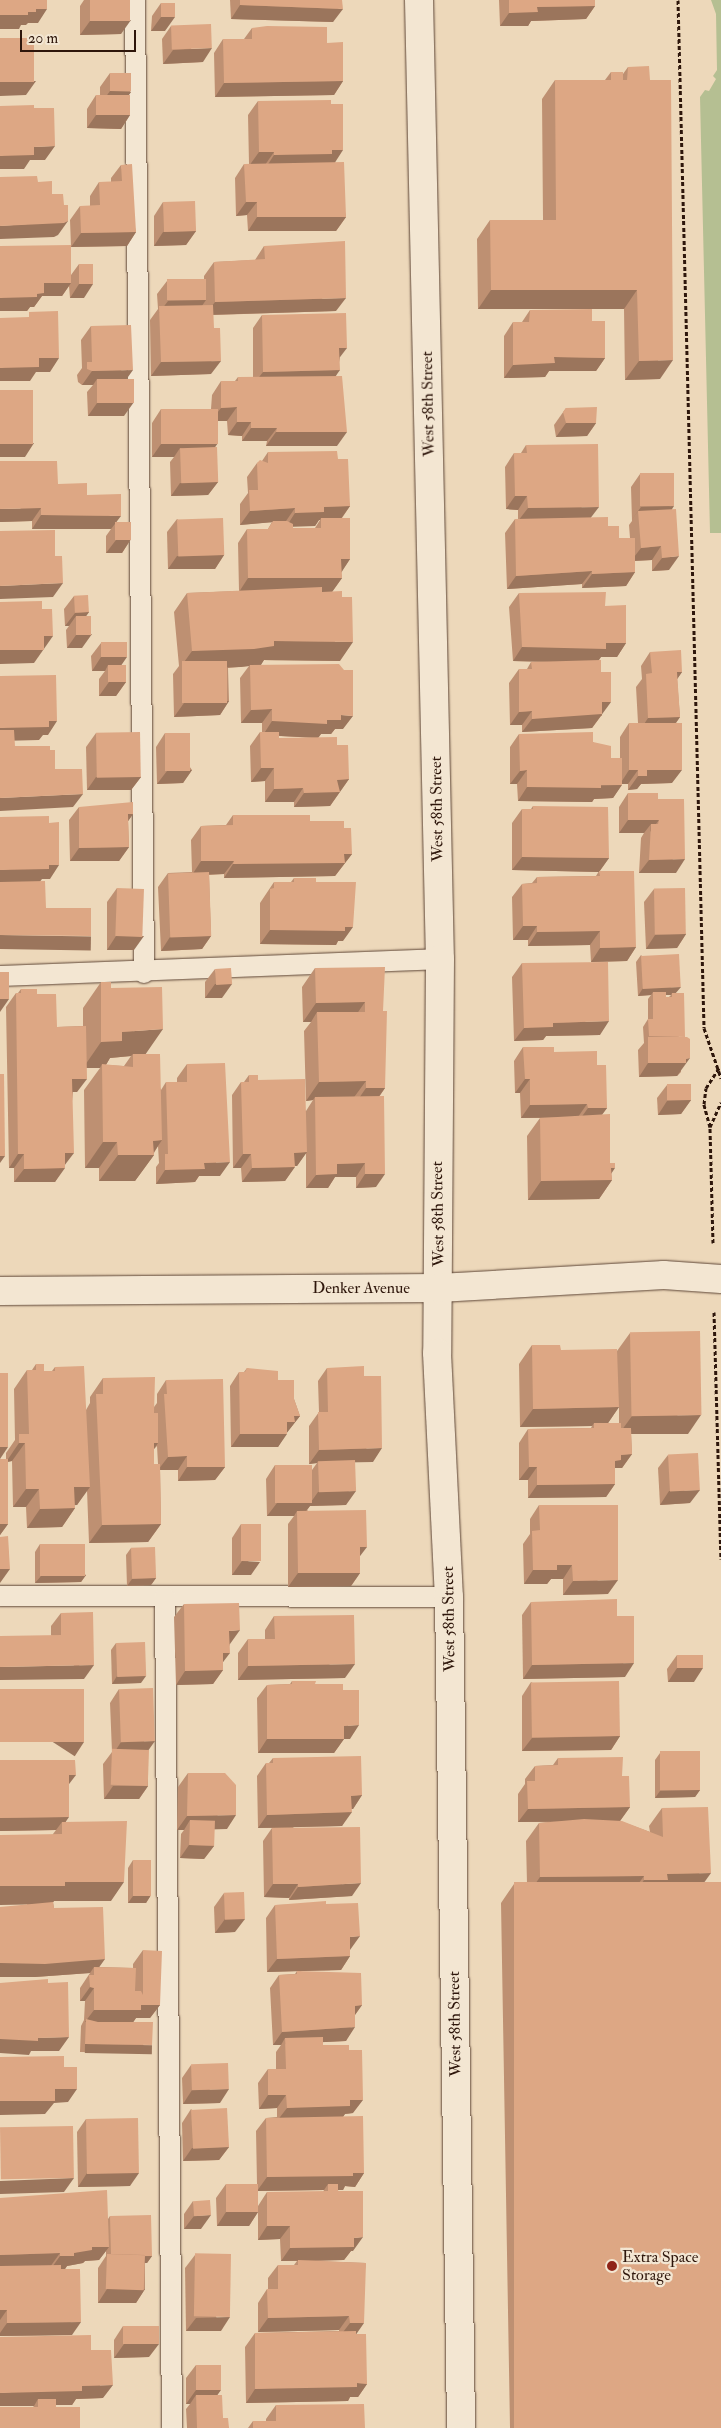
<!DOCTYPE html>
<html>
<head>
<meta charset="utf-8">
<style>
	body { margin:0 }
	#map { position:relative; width:721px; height:2428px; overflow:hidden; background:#edd8ba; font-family:"IM FELL Double Pica",serif }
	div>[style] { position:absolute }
	.green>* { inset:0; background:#b5bf92 }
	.path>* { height:3px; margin-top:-1.5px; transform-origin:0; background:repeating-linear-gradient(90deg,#2e160b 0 4px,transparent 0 6.5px) }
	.roads { filter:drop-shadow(0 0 1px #5e4637) drop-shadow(0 0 1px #5e4637) }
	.service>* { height:20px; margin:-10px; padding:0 10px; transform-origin:10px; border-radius:10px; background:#f3e6d2 }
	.minor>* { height:28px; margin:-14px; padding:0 14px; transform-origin:14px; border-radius:14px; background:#f3e6d2 }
	.tertiary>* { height:28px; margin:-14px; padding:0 14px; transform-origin:14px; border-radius:14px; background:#f3e6d2 }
	.wall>* { inset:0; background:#be9072 }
	.shaded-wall>* { inset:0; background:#9b755c; transform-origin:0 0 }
	.building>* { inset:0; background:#dda784; transform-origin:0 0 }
	.dots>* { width:14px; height:14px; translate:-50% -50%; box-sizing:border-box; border:2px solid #f3e6d2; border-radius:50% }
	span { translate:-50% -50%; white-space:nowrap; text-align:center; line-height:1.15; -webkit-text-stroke:4.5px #f3e6d2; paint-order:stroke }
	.street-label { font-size:16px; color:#2e160b }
	.poi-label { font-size:16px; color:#2e160b }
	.left { translate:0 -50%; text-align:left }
	.scale { position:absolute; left:20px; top:30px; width:116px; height:22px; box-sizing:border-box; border:2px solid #2e160b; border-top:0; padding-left:6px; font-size:15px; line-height:18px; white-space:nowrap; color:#2e160b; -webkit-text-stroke:4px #f3e6d2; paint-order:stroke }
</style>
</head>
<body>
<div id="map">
	<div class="green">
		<i style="clip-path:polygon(711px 0,721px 0,721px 533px,710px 533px,700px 97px,705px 90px,709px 91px,716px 79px,713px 76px,717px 70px,716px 14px)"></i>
	</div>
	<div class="path">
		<i style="left:678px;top:0;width:1028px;rotate:88.55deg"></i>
		<i style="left:704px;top:1028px;width:53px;rotate:71.2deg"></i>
		<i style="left:710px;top:1127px;width:27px;rotate:-66deg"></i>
		<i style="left:713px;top:1243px;width:116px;rotate:-91.5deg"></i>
		<i style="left:710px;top:1127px;width:24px;rotate:-105deg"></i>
		<i style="left:704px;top:1104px;width:16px;rotate:-83deg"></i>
		<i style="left:706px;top:1088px;width:24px;rotate:-57deg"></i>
		<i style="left:714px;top:1312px;width:247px;rotate:88.4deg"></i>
	</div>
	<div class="roads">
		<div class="service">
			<i style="left:135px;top:0;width:973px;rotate:89.47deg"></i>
			<i style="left:0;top:976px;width:440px;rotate:-2.2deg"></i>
			<i style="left:0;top:1596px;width:449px;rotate:0.1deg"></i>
			<i style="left:165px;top:1597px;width:831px;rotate:89.52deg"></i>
		</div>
		<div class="minor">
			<i style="left:419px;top:0;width:959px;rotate:88.75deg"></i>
			<i style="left:440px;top:959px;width:394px;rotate:90.4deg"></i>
			<i style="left:437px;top:1353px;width:244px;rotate:87.2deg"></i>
			<i style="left:449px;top:1597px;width:831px;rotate:89.17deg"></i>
		</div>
		<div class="tertiary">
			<i style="left:0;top:1291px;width:439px;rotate:-0.4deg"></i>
			<i style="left:439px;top:1288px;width:225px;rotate:-3.3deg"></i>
			<i style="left:664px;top:1275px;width:57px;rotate:4deg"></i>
		</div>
	</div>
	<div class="wall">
		<i style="clip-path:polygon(84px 0,130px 0,121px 34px,80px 35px,80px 6px)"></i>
		<i style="clip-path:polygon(230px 0,342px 0,333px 22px,231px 19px)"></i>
		<i style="clip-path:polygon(499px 0,595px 0,595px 6px,586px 19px,531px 21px,528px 26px,500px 26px)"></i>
		<i style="clip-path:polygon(161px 3px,165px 31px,151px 31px,152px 16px)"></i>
		<i style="clip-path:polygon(171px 26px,203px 62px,163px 64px,162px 39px)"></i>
		<i style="clip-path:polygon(252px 28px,327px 43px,343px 81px,334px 95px,215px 97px,214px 53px,223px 39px,244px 39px)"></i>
		<i style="clip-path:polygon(628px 67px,660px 379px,625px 380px,624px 309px,478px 309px,477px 239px,490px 220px,543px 220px,542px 99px,555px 80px,605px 80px,611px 72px,623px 74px)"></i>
		<i style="clip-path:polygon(110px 73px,131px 92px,128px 95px,130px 115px,121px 129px,87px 128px,87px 109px,96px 95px,100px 95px,100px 87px)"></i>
		<i style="clip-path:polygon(258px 101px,335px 162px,346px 217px,336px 231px,248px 231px,247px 215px,236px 216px,235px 178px,244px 164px,249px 164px,248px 115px)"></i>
		<i style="clip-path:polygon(121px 165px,136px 232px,127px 246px,71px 247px,70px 220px,80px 206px,90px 206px,90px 196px,99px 182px,111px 182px,111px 178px)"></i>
		<i style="clip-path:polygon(163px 202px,196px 231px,186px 245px,154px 246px,154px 216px)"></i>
		<i style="clip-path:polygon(264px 246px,336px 311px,213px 315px,211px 374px,151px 376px,150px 320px,158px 309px,157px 294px,167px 281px,204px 279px,204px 276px,214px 262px,255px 260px)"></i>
		<i style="clip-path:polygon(79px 264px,84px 298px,70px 298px,69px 286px,62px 296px,42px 296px,34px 307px,30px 307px,27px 311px,0 311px,71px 275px)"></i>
		<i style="clip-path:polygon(530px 310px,592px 321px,605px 358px,596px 371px,549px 371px,545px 377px,504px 378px,504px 336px,513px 322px,522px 322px)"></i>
		<i style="clip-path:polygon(262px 315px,340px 358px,336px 376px,337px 446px,266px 446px,267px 441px,242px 441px,242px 436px,228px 435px,227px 421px,218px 421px,215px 447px,218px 482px,208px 495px,171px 496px,170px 462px,174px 457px,152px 457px,152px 423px,161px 409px,211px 409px,212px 395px,221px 381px,235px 381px,238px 377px,253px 377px,253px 328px)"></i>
		<i style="clip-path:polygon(91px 326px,127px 379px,124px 416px,88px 416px,87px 392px,93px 385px,82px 385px,78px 382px,77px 375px,82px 368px,81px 340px)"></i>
		<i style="clip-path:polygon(566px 408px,596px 423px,587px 436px,556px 437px,554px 425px)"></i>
		<i style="clip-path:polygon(526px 445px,591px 518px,608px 526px,619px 538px,630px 538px,629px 525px,632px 521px,631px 487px,640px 474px,672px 509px,669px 570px,652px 571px,652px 560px,635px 561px,635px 572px,626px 586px,582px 588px,582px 584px,507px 589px,505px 533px,515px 519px,518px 519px,518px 510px,506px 509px,505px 467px,514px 453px,521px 453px)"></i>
		<i style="clip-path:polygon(evenodd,268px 452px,338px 459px,350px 506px,342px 518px,350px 559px,341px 572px,342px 578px,332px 592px,322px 592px,340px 661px,264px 660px,260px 665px,343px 729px,335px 729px,331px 734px,321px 734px,318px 738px,337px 745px,349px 779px,330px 806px,294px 807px,294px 802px,265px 802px,265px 781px,251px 782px,250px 746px,260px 732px,262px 732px,262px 723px,241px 723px,240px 678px,249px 666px,228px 668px,229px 701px,220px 715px,174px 717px,173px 674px,179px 666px,174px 612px,187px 593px,239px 591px,238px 543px,247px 529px,268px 529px,272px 522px,240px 525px,240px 504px,248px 493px,247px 477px,257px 463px,262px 461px,268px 452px,319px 520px,320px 520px,315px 528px,293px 528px,293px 526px,315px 526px,319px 520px,268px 452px,279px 736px,317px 738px,279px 738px,279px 736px)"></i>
		<i style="clip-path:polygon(58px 484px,87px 495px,117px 522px,131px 539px,122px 553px,106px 553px,106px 536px,111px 529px,32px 529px,32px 521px,0 522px)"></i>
		<i style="clip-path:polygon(177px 519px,224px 555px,215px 569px,168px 569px,167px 532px)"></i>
		<i style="clip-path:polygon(519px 593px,605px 606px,626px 643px,617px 657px,601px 657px,598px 660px,602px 716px,601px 716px,592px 728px,522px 732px,522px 725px,510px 725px,509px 683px,519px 669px,527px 669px,531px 662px,550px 662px,513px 661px,509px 607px)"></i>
		<i style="clip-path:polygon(74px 596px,89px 612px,86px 616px,82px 648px,67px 648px,66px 630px,69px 626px,65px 626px,64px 609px)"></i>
		<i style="clip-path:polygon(101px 643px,126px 682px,116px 696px,99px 696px,99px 679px,105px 671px,92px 671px,91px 656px)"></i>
		<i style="clip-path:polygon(650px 652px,682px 672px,677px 679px,680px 717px,676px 723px,672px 783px,641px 784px,637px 789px,628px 790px,628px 784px,622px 784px,613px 798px,594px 799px,592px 802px,518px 801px,517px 784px,510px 784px,510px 747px,519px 734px,593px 742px,611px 758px,620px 758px,620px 737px,629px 723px,638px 723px,636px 687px,642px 679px,641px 666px)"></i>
		<i style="clip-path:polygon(96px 733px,141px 777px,131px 790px,87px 790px,86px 747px)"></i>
		<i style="clip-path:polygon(165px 733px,192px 770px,183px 783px,157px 784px,156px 747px)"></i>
		<i style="clip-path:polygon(628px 793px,658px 799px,676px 873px,639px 873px,641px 838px,644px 833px,619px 833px,619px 807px)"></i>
		<i style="clip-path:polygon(533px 806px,609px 858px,599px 872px,512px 870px,512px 823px,522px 809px,531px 809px)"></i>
		<i style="clip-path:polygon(79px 807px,133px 814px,128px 821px,129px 847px,119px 861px,70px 861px,69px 820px)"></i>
		<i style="clip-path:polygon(233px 815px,310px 821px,344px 828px,352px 854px,335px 876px,224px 878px,224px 874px,209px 875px,211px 936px,202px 949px,161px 951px,158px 887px,168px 873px,192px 872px,191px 840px,201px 826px,226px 825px)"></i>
		<i style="clip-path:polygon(599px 871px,636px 947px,627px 961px,591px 962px,590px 945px,528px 946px,528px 940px,513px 940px,512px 897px,522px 884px,532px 883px,537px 877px,596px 876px)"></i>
		<i style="clip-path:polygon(294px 878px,316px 882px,343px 941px,338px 941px,336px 945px,260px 944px,260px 903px,274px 882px,291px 882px)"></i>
		<i style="clip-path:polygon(117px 888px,134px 950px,107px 950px,107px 902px)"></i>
		<i style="clip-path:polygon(654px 889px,686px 934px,677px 948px,646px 949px,644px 902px)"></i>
		<i style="clip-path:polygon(evenodd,641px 955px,676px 993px,681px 1072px,677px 1076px,639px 1077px,638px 1050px,644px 1043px,643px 1027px,648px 1019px,648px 999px,651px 995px,638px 996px,636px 962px,641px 955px,666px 995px,671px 995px,669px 997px,666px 997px,666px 995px)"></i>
		<i style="clip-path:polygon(522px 963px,600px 1035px,546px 1036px,543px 1040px,514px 1041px,512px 977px)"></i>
		<i style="clip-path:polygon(315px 968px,383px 1011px,385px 1088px,379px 1097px,376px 1187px,356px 1188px,356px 1177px,335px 1177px,328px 1188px,306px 1188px,306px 1153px,297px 1166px,295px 1166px,285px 1181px,242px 1182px,241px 1168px,233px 1168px,232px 1095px,241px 1082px,244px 1082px,249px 1075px,258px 1080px,306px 1111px,313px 1100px,306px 1101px,304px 1031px,311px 1022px,303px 1022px,302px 987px)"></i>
		<i style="clip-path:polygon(215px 969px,222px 998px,205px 998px,205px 982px)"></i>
		<i style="clip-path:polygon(evenodd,101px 982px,111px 988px,145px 1054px,161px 1090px,166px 1082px,177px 1082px,177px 1078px,187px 1064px,220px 1176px,199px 1176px,195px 1182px,156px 1184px,156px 1167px,159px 1163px,158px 1146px,154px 1153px,154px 1155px,135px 1181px,99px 1181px,99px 1168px,85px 1168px,84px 1090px,100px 1068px,86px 1068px,77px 1092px,73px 1092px,65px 1165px,55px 1182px,14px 1182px,14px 1168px,9px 1168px,6px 1007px,16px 993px,18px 993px,21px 989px,37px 994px,57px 1027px,83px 1026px,83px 1008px,101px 982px,131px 1056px,124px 1066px,106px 1065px,110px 1058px,131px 1056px)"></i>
		<i style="clip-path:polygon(523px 1047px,554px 1052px,597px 1065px,607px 1108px,602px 1115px,610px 1163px,612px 1180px,599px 1199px,528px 1200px,527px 1136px,540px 1118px,521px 1118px,520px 1093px,515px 1093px,514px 1061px)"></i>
		<i style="clip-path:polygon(667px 1085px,691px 1100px,681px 1114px,658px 1115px,657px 1098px)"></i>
		<i style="clip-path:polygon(evenodd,630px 1333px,688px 1434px,631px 1434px,632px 1454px,622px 1468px,615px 1468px,615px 1484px,606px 1497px,528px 1498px,528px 1480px,519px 1480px,519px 1443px,528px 1429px,591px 1428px,592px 1426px,520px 1427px,519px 1364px,532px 1345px,561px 1350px,617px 1351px,630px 1333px,619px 1407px,619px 1423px,608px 1423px,619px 1407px)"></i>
		<i style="clip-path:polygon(evenodd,36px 1364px,44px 1371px,52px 1371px,55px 1367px,86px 1410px,90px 1403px,90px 1397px,103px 1378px,154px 1407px,157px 1403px,157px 1394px,166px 1380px,225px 1467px,215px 1480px,178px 1481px,178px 1470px,160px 1470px,161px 1524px,148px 1542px,89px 1543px,87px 1490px,77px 1505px,74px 1505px,75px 1508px,62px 1527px,27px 1528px,26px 1507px,13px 1507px,12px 1461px,8px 1462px,8px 1524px,0 1535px,0 1459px,6px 1459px,6px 1453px,15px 1440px,14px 1389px,27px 1370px,32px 1370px,36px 1364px,157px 1446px,158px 1464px,154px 1464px,154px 1449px,157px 1446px)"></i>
		<i style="clip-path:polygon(247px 1368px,278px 1380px,294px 1399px,300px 1416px,287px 1432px,278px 1447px,231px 1447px,230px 1386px,239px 1372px,244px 1372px)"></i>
		<i style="clip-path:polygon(327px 1368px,373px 1462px,355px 1462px,346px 1505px,310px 1506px,307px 1510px,360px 1557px,360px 1573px,351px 1586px,288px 1587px,288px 1524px,294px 1516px,267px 1516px,266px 1479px,275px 1465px,312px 1470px,317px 1463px,309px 1464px,309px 1426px,319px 1412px,318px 1381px)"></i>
		<i style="clip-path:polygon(668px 1455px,690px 1503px,660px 1505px,658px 1468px)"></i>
		<i style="clip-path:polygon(539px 1505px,608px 1594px,563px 1595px,563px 1579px,551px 1579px,547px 1584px,524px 1584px,523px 1544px,530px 1534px,530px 1519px)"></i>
		<i style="clip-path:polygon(241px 1524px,251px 1575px,232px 1575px,232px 1538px)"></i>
		<i style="clip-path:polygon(40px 1544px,86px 1575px,81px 1582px,35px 1583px,35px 1552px)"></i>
		<i style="clip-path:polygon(131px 1548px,156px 1578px,151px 1585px,127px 1586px,126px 1555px)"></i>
		<i style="clip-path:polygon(531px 1602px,617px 1616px,625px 1677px,523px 1679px,522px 1615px)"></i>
		<i style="clip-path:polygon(184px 1604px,230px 1644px,223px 1662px,223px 1670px,213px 1684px,176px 1685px,174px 1617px)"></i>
		<i style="clip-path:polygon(61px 1613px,84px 1679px,51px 1635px,51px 1626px)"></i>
		<i style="clip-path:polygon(274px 1616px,345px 1678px,238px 1680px,238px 1653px,248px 1639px,265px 1639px,265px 1630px)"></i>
		<i style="clip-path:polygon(116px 1643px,141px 1683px,112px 1684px,111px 1650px)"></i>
		<i style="clip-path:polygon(677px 1655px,694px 1682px,668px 1682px,667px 1669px)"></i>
		<i style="clip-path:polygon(292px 1681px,315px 1684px,343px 1690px,350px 1739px,344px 1739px,334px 1753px,258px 1753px,257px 1698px,267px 1685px,290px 1684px)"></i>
		<i style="clip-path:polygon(531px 1682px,620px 1736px,611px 1750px,522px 1751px,522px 1696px)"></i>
		<i style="clip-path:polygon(119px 1689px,148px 1750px,148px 1786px,139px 1799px,104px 1799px,103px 1764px,112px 1752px,110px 1703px)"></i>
		<i style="clip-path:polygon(660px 1753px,700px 1790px,695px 1797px,655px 1798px,655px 1760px)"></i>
		<i style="clip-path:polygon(273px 1758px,362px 1795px,353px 1809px,351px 1809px,342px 1826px,293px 1827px,352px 1896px,289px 1900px,289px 1898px,264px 1897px,263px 1841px,272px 1828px,258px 1828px,257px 1776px,266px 1763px,269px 1763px)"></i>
		<i style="clip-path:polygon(558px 1758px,622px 1776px,630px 1807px,620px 1821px,650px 1832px,649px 1826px,662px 1808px,704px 1882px,721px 2428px,510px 2428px,501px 1903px,514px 1884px,527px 1884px,526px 1841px,539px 1823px,550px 1822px,518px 1822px,518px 1794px,525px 1784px,525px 1779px,535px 1766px,553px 1765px)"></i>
		<i style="clip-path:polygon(0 1760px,69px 1785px,66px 1822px,111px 1901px,54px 1901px,53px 1902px,54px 1908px,99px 1967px,133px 1968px,133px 1964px,143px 1950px,160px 2005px,150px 2018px,136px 2018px,133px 2022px,147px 2053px,80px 2052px,81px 2026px,84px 2020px,85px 2001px,80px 2001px,80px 1988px,90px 1973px,35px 1977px,27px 1905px,53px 1834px,56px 1830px,0 1831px)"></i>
		<i style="clip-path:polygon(188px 1773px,227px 1829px,214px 1829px,214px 1846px,204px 1859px,180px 1858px,181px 1834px,184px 1830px,177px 1830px,178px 1787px)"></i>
		<i style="clip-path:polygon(133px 1860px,151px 1895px,146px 1903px,128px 1903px,128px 1868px)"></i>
		<i style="clip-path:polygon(224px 1893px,235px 1932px,215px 1933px,214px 1907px)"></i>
		<i style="clip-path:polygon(evenodd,326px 1904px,350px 1950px,350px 1956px,341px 1970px,300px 1971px,362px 2005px,355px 2015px,346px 2041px,323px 2042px,323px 2045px,353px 2113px,345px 2114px,343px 2116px,364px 2173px,355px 2187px,345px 2186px,343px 2190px,338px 2190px,353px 2251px,351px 2251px,344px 2260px,315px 2261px,366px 2263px,356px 2334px,367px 2384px,358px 2397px,350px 2397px,348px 2401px,246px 2403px,245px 2347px,255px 2333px,339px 2331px,339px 2330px,258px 2332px,258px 2303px,267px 2289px,268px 2289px,268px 2278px,278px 2265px,294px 2265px,297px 2261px,281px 2261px,280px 2239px,258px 2240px,258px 2212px,249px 2226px,217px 2226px,216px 2198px,226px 2184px,257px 2184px,256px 2131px,266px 2118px,277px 2117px,277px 2108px,259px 2109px,258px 2083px,268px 2069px,276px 2069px,276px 2052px,281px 2045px,273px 2045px,270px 1988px,279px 1975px,295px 1974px,297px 1971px,267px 1972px,266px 1918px,275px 1905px,326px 1904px,324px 2190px,323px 2192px,267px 2192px,258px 2206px,258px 2191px,324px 2190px)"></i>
		<i style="clip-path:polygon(191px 2065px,220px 2103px,183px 2104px,182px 2078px)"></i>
		<i style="clip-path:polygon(191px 2109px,229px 2147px,219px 2160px,183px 2161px,182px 2123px)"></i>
		<i style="clip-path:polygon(86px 2119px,130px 2186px,78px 2187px,77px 2132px)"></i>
		<i style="clip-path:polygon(0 2198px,108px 2219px,110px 2216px,152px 2256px,147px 2263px,145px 2263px,145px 2289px,136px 2303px,98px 2303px,98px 2268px,106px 2256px,106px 2251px,99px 2260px,85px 2261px,83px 2263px,67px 2266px,65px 2269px,72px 2335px,0 2336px)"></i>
		<i style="clip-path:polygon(193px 2201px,201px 2229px,184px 2229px,184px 2214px)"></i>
		<i style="clip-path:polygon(195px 2255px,221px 2331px,186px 2331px,185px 2268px)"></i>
		<i style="clip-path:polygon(123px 2326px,149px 2357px,114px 2358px,114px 2340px)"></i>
		<i style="clip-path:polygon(91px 2350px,103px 2398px,76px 2399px,72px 2405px,56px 2405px,56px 2407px,80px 2428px,33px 2407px,34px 2406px,0 2406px)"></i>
		<i style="clip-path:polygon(196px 2365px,217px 2395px,223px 2418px,229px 2428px,187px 2428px,186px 2409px,190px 2404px,186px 2404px,186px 2378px)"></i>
		<i style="clip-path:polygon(276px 2405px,365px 2428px,248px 2428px,253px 2421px,266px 2421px,266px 2419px)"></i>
	</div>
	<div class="shaded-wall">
		<i style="clip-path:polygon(240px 5px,343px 9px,333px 22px,231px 19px)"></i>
		<i style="clip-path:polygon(595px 6px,586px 19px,531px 21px,528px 26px,500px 26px,509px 13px,537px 7px)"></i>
		<i style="clip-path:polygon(36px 9px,47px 9px,38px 23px,28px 23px,26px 25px,21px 25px,19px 29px,0 29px,0 15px,28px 12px)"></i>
		<i style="clip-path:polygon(161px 17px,175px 17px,165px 31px,151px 31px)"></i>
		<i style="clip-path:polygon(131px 20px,121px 34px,80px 35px,90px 21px)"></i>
		<i style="clip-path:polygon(212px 48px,203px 62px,163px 64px,173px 50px)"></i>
		<i style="clip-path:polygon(36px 81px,26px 95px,0 96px,0 82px)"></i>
		<i style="clip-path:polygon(343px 81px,334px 95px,215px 97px,224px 83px)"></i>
		<i style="clip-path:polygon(110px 91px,131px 92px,122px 105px,100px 105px)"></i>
		<i style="clip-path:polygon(96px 115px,130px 115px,121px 129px,87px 128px)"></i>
		<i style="clip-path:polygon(55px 146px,45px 160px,30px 160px,24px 169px,0 169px,0 156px,34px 147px)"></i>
		<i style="clip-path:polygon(332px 150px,343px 150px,334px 164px,265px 169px,274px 155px)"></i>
		<i style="clip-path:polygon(259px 152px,274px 152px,265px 165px,249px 166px)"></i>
		<i style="clip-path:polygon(246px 202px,257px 202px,247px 215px,236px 216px)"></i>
		<i style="clip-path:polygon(257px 217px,346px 217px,336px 231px,248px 231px)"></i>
		<i style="clip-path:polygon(68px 221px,58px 235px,54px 237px,0 239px,0 226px)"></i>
		<i style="clip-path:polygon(196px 231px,186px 245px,154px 246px,163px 232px)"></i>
		<i style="clip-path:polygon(136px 232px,127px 246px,71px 247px,81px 233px)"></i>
		<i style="clip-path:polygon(44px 283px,71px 283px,62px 296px,42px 296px,34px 307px,30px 307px,27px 311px,0 311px,0 298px)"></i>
		<i style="clip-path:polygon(79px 284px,93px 284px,84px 298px,70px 298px)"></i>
		<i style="clip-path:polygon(491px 290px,637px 290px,624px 309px,478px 309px)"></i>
		<i style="clip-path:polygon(346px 298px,336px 311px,205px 315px,215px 302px)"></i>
		<i style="clip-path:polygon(206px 300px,197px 313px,159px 313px,168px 301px)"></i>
		<i style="clip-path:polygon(339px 348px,347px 348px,337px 361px)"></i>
		<i style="clip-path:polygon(554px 357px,605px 358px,596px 371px,549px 371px,545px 377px,504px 378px,513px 365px)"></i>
		<i style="clip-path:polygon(39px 358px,59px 358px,50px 372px,36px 372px,30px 381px,0 381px,0 368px)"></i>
		<i style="clip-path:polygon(673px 360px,660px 379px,625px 380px,639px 361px)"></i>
		<i style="clip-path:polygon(221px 361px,211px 374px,151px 376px,161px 362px)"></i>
		<i style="clip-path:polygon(133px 370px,123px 384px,97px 379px,93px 385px,82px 385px,92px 371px)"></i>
		<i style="clip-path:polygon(340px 370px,330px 384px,253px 385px,263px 372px)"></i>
		<i style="clip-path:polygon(134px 402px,124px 416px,88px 416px,97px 403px)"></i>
		<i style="clip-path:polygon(237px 407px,227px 421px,211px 421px,221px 408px)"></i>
		<i style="clip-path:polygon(237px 422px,251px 422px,242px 436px,228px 435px)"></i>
		<i style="clip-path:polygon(566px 423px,596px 423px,587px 436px,556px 437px)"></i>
		<i style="clip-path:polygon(251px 428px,277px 428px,267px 441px,242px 441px)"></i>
		<i style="clip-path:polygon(276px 432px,347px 432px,337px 446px,266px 446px)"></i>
		<i style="clip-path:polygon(34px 443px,25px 457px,0 457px,0 444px)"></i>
		<i style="clip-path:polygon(218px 443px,208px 457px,180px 448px,174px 457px,152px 457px,161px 444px)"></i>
		<i style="clip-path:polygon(218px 482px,208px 495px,171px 496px,180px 483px)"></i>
		<i style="clip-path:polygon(515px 496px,527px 496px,518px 510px,506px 509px)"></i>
		<i style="clip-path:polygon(350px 506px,340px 520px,321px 518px,320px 520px,319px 520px,315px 526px,286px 527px,295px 513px,324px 507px)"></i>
		<i style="clip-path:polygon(674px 506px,665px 520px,638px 511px,631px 521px,641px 507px)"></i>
		<i style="clip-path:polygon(599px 507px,589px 520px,518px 521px,528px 508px)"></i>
		<i style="clip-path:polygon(41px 508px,32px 521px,0 522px,0 509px)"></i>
		<i style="clip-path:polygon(295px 508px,286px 521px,240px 525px,250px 511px)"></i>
		<i style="clip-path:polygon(41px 515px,121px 516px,111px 529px,32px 529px)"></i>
		<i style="clip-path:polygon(131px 539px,122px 553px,106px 553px,116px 540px)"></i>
		<i style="clip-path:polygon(661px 546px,652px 560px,631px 561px,641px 548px)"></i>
		<i style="clip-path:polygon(224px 555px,215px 569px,168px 569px,177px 556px)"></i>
		<i style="clip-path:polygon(679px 556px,669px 570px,652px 571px,662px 558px)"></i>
		<i style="clip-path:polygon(341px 559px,350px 559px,341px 573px)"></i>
		<i style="clip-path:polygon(592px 571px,582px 584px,507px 589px,516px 576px)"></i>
		<i style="clip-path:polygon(635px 572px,626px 586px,582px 588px,592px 574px)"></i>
		<i style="clip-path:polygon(248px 578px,342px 578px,332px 592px,239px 592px)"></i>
		<i style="clip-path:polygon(63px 583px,53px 597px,0 599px,0 586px)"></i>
		<i style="clip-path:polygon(89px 612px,79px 626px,76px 616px,69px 626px,65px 626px,75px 613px)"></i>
		<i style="clip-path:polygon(92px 634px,82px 648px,67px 648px,76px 635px)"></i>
		<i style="clip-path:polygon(44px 636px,53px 636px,34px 663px,0 664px,0 650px)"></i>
		<i style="clip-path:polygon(274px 641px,353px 642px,340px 661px,264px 660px,261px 665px,250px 665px,249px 666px,241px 667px,182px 669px,182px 665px,192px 651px)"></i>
		<i style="clip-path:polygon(606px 643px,626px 643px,617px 657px,601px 657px,597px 663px,513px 661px,522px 647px)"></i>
		<i style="clip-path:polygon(101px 657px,127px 657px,118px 670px,108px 665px,105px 671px,92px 671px)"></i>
		<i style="clip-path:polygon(677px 672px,682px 672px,673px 685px)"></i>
		<i style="clip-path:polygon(109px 682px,126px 682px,116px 696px,99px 696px)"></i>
		<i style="clip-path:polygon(229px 701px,220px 715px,174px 717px,184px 703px)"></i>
		<i style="clip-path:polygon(602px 702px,611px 702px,592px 728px,522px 732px,532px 719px)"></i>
		<i style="clip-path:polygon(272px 709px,262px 723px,241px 723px,251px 710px)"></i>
		<i style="clip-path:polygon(532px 711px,522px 725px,510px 725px,519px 712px)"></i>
		<i style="clip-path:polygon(341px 715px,353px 716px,343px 729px,335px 729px,331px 734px,321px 734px,318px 738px,263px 735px,272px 721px,327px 720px)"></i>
		<i style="clip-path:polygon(680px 717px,670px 731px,639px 732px,648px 718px)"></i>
		<i style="clip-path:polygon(49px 721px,57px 721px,48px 735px,43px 735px,39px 740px,0 741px,0 728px)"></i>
		<i style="clip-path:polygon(261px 768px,274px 768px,265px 781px,251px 782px)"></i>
		<i style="clip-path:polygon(192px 770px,183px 783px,157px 784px,167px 771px)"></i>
		<i style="clip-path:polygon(527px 770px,517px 784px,510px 784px,520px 771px)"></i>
		<i style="clip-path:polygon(629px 770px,638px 770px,628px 784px,620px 784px)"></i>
		<i style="clip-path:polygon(647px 770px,682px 770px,672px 783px,641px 784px,637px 789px,628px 790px,638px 776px)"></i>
		<i style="clip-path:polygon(96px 777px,141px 777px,131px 790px,87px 790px)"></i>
		<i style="clip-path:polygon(349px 779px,330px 806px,294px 807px,304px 793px,337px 780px)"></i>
		<i style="clip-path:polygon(622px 785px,613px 798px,594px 799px,592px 802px,518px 801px,527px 787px)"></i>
		<i style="clip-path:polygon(303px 788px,294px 802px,265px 802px,274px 789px)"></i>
		<i style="clip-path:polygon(83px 794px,73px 807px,0 811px,0 798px)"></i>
		<i style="clip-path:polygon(128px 814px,133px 814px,124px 827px)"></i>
		<i style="clip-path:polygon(628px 820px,659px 820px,650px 832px,651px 824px,644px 833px,619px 833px)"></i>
		<i style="clip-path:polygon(129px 847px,119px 861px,70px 861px,79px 848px)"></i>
		<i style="clip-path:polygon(344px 854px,352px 854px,335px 876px,224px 878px,233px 864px)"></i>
		<i style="clip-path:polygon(522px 857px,609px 858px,599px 872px,512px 870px)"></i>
		<i style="clip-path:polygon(685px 859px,676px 873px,639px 873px,649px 860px)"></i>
		<i style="clip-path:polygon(201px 861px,234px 861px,224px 874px,192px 875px)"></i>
		<i style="clip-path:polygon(49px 865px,59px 865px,50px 879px,42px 879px,39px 883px,0 883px,0 870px)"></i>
		<i style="clip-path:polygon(523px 926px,537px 926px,528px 940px,513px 940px)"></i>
		<i style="clip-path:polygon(345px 927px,353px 927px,343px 941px,338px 941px,336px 945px,260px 944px,270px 930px)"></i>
		<i style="clip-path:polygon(600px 931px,590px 945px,528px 946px,537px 932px)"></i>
		<i style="clip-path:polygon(686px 934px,677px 948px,646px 949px,655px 935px)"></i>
		<i style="left:0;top:935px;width:91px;height:14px;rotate:1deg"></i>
		<i style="clip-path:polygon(116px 936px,144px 936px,134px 950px,107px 950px)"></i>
		<i style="clip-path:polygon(211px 936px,202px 949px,161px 951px,170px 937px)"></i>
		<i style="clip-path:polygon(636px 947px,627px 961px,591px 962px,600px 948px)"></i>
		<i style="clip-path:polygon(215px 984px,232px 984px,222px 998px,205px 998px)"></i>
		<i style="clip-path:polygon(681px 987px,675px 994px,672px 993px,671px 995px,653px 995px,653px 992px,651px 995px,638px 996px,643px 988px)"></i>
		<i style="clip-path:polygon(0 999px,9px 999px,0 1012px)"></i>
		<i style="clip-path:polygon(365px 1002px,352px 1021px,317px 1012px,311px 1022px,303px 1022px,316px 1003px)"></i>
		<i style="clip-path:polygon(609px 1021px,600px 1035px,546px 1036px,543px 1040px,514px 1041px,524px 1028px,553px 1023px)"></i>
		<i style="clip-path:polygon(163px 1029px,145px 1055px,133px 1054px,131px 1056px,110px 1058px,104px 1068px,102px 1064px,100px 1068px,83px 1068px,101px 1042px,122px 1032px)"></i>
		<i style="clip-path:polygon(690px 1058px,677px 1076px,639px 1077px,648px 1063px)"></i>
		<i style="clip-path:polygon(72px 1079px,87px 1079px,77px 1092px,63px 1092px)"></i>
		<i style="clip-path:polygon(525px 1079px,530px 1079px,520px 1093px,515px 1093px)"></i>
		<i style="clip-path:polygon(366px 1081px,352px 1100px,315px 1097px,313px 1100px,306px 1101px,319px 1082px)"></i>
		<i style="clip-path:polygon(366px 1088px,385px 1088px,372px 1106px,353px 1107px)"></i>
		<i style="clip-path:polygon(691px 1100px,681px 1114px,658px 1115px,667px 1101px)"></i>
		<i style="clip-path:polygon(587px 1104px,578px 1117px,521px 1118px,530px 1105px)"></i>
		<i style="clip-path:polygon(588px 1108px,607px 1108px,597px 1121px,578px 1122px)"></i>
		<i style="clip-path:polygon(162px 1140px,152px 1155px,154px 1155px,135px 1181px,99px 1181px,118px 1155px,153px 1141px)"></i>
		<i style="clip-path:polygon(103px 1142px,117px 1142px,99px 1168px,85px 1168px)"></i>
		<i style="clip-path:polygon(307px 1152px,297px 1166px,285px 1166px,294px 1153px)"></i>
		<i style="clip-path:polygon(65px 1153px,74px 1153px,64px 1166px)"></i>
		<i style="clip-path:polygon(18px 1154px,24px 1154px,14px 1168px,9px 1168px)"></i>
		<i style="clip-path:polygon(243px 1154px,251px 1154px,241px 1168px,233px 1168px)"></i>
		<i style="clip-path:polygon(0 1156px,5px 1156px,0 1163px)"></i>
		<i style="clip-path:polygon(230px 1162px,220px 1176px,199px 1176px,195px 1182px,156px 1184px,165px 1170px,204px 1163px)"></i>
		<i style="clip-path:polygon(365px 1163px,356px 1177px,335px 1177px,328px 1188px,306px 1188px,316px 1175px,337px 1164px)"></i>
		<i style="clip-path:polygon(295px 1167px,285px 1181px,242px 1182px,252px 1168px)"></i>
		<i style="clip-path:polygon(65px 1168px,55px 1182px,14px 1182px,24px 1169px)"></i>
		<i style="clip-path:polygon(611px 1168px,615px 1168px,607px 1180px,612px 1180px,599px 1199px,528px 1200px,541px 1181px)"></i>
		<i style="clip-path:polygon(365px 1174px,385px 1174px,376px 1187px,356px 1188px)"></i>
		<i style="clip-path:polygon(619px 1407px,606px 1426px,594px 1423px,592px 1426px,520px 1427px,533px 1409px)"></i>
		<i style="clip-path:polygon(701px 1415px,688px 1434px,619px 1434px,632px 1416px)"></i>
		<i style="clip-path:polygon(294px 1416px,300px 1416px,286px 1434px,287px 1434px,278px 1447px,231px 1447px,240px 1434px,287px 1422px)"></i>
		<i style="clip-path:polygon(19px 1443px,25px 1443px,12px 1461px,6px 1462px)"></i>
		<i style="clip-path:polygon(154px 1443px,158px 1443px,145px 1462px)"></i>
		<i style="clip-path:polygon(0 1447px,8px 1447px,0 1459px)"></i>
		<i style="clip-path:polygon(382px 1448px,373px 1462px,318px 1463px,318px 1461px,317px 1463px,309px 1464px,319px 1450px)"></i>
		<i style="clip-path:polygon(632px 1454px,622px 1468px,615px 1468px,615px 1461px,621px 1455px)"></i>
		<i style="clip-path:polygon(187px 1456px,178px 1470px,158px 1470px,168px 1457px)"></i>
		<i style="clip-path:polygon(187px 1467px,225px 1467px,215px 1480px,178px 1481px)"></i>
		<i style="clip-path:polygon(529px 1467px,537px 1467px,528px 1480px,519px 1480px)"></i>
		<i style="clip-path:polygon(615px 1484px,606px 1497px,528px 1498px,537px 1485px)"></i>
		<i style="clip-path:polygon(74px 1487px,90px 1487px,77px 1505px,61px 1506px)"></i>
		<i style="clip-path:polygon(26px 1489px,39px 1489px,26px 1507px,13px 1507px)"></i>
		<i style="clip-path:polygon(700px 1490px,690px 1503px,660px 1505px,669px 1491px)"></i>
		<i style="clip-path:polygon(356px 1491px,346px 1505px,310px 1506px,303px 1515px,297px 1511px,294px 1516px,267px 1516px,277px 1503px,311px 1502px,318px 1492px)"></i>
		<i style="clip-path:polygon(75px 1508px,62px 1527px,27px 1528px,40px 1509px)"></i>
		<i style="clip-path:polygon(0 1524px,8px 1524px,0 1535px)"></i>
		<i style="clip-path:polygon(161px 1524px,148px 1542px,89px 1543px,102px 1525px)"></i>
		<i style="clip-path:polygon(360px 1547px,367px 1547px,357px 1560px)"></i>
		<i style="clip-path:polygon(242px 1561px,260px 1562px,251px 1575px,232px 1575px)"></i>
		<i style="clip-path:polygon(557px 1565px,572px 1565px,563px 1579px,551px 1579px,547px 1584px,524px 1584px,533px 1570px)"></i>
		<i style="clip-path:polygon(0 1569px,10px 1569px,0 1583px)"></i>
		<i style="clip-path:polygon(298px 1573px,360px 1573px,351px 1586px,288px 1587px)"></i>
		<i style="clip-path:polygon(86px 1575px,81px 1582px,35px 1583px,41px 1576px)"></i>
		<i style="clip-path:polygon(156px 1578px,151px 1585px,127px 1586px,132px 1579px)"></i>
		<i style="clip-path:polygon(618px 1580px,608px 1594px,563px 1595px,573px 1581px)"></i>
		<i style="clip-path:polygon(240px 1630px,230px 1644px,220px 1644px,229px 1631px)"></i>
		<i style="clip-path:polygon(223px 1653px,230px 1653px,220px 1666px)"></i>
		<i style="clip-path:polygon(634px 1663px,625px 1677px,523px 1679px,532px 1665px)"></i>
		<i style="clip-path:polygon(355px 1664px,345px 1678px,238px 1680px,248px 1666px)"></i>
		<i style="clip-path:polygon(94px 1665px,84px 1679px,0 1680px,0 1667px)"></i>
		<i style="clip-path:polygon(677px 1668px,703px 1668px,694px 1682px,668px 1682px)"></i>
		<i style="clip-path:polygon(223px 1670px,213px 1684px,176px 1685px,185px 1671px)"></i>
		<i style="clip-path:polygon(117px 1676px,146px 1676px,141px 1683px,112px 1684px)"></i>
		<i style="clip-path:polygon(359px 1725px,350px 1739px,344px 1739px,334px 1753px,258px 1753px,267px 1739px,344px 1726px)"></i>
		<i style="clip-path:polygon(620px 1736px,611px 1750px,522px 1751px,532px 1738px)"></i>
		<i style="clip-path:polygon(155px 1741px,145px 1755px,112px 1756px,121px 1742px)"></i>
		<i style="left:84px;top:1742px;width:17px;height:84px;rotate:123deg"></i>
		<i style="clip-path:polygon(69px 1775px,76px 1775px,66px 1788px)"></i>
		<i style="clip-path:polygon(113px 1786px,148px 1786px,139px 1799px,104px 1799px)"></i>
		<i style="clip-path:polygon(700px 1790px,695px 1797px,655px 1798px,660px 1791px)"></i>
		<i style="clip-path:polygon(362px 1795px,353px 1809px,342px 1809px,351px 1796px)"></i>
		<i style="clip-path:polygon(630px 1807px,620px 1821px,518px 1822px,528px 1809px)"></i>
		<i style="clip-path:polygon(352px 1812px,342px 1826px,258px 1828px,267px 1815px)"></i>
		<i style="clip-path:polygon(236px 1815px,227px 1829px,190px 1830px,190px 1820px,184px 1830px,177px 1830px,187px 1816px)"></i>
		<i style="clip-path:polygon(69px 1817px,62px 1827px,62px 1822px,56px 1830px,0 1831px,0 1818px)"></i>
		<i style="clip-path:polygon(189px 1845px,214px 1846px,204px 1859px,180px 1858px)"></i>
		<i style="clip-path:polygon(711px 1873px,698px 1891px,631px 1899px,644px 1880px,667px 1874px)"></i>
		<i style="clip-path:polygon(644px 1876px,631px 1894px,527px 1896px,540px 1877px)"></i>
		<i style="clip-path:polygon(65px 1882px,124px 1882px,111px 1901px,54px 1901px,52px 1904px,0 1905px,0 1886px)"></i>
		<i style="clip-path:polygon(361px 1883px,352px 1896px,289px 1900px,298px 1887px)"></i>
		<i style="clip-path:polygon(273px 1884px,298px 1884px,289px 1898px,264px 1897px)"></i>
		<i style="clip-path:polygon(151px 1895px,146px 1903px,128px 1903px,133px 1896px)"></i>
		<i style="clip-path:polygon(225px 1919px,245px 1919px,235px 1932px,215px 1933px)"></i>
		<i style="clip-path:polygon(360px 1936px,350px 1950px,350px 1937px)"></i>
		<i style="clip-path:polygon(350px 1956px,341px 1970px,267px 1972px,277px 1959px)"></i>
		<i style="clip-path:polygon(105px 1959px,95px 1973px,94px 1967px,90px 1973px,35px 1977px,0 1977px,0 1963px)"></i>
		<i style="clip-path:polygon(90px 1987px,94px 1988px,85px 2001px,80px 2001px)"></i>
		<i style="clip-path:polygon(141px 2005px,160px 2005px,150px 2018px,136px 2018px,132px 2024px,85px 2022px,94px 2010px)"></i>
		<i style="clip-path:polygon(362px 2005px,352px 2019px,355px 2006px)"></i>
		<i style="clip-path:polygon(355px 2027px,346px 2041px,285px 2044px,285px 2038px,281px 2045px,273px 2045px,282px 2032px)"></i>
		<i style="clip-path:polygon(69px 2037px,59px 2051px,31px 2051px,29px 2055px,0 2053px,0 2039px)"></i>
		<i style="left:85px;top:2044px;width:67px;height:9px;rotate:1deg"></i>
		<i style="clip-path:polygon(55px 2089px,77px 2089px,68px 2102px,54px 2103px,45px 2114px,0 2115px,0 2101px)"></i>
		<i style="clip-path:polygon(229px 2089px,220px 2103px,183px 2104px,192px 2090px)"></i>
		<i style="clip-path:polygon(268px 2095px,286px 2095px,277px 2108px,259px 2109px)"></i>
		<i style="clip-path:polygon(350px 2100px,363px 2100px,353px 2113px,345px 2114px,341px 2120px,277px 2121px,287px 2108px)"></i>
		<i style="clip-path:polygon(229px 2147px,219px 2160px,183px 2161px,192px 2148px)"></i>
		<i style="clip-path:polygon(87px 2173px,139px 2173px,130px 2186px,78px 2187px)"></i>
		<i style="clip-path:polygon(353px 2173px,364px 2173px,355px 2187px,345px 2186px,343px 2190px,328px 2190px,328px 2184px,324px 2190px,257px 2191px,267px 2177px)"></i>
		<i style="clip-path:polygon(74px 2178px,64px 2192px,0 2194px,0 2181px)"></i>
		<i style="clip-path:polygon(226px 2212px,258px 2212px,249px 2226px,217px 2226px)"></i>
		<i style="clip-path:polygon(211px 2215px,201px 2229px,184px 2229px,194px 2216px)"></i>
		<i style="clip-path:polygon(267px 2226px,290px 2226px,280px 2239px,258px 2240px)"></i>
		<i style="clip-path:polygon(363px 2237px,353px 2251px,351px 2251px,344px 2260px,281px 2261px,290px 2248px,354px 2238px)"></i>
		<i style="clip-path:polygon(92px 2247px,109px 2247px,99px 2260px,85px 2261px,83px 2263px,67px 2266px,65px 2269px,50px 2270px,60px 2256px,74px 2253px)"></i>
		<i style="clip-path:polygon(60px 2253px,50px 2267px,0 2268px,0 2255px)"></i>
		<i style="clip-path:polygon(152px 2256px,147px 2263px,107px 2264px,111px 2257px)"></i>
		<i style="clip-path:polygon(107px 2289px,145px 2289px,136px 2303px,98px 2303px)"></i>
		<i style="clip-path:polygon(0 2310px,7px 2310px,0 2320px)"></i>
		<i style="clip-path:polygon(349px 2316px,339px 2330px,258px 2332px,268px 2318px)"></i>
		<i style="clip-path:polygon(230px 2317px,221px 2331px,186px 2331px,196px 2318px)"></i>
		<i style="clip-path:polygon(81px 2322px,72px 2335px,0 2336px,0 2333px,7px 2323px)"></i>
		<i style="clip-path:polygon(350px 2323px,364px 2323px,355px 2336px,340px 2336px)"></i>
		<i style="clip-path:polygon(124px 2344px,159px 2344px,149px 2357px,114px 2358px)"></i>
		<i style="clip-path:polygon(357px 2383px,367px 2384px,358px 2397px,350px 2397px,348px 2401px,246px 2403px,255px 2389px)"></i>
		<i style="clip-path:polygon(113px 2385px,103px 2398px,76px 2399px,72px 2405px,38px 2405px,38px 2399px,34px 2406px,0 2406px,0 2393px,82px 2386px)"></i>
		<i style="clip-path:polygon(196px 2390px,221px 2390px,211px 2404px,196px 2395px,190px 2404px,186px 2404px)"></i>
	</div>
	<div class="building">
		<i style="clip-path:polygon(0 0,47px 0,47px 9px,36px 9px,36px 12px,28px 12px,28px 15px,0 15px)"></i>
		<i style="left:90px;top:0;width:40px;height:21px"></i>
		<i style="clip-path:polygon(240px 0,342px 0,343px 9px,240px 5px)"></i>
		<i style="clip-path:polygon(509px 0,595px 0,595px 6px,537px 7px,538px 12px,509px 13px)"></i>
		<i style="left:161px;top:3px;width:14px;height:14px"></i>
		<i style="left:211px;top:24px;width:24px;height:40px;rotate:88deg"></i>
		<i style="clip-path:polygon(267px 26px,327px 27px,327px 43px,343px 42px,343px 81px,224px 83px,223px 39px,252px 39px,252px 28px)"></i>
		<i style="left:0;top:38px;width:34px;height:44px"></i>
		<i style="clip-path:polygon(649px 66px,650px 80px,671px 80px,673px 360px,639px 361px,637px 290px,491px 290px,490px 220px,556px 220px,555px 80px,611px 80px,611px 72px,623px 72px,623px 80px,627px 80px,628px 67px)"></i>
		<i style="left:110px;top:73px;width:21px;height:18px"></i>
		<i style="left:96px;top:95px;width:34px;height:20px"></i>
		<i style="clip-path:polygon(331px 100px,331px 104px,343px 104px,343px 150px,332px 150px,332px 154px,274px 155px,274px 152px,259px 152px,258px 101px)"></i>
		<i style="clip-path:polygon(34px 105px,34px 108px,54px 108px,55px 146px,34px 147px,34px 155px,0 156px,0 106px)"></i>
		<i style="clip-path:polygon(344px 162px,346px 217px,257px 217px,257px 202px,246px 202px,244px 164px)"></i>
		<i style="clip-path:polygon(132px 164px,136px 232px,81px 233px,80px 206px,100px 205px,99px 182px,122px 181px,121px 165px)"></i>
		<i style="clip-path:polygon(37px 176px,38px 182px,52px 181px,52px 194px,63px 194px,64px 205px,68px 205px,68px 221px,64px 223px,0 226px,0 177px)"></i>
		<i style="left:195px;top:201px;width:30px;height:32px;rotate:88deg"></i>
		<i style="clip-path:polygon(345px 241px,346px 298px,215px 302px,214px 262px,265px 259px,264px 246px)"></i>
		<i style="clip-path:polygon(71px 245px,71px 283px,44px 283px,44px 293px,37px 294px,37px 297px,0 298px,0 246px)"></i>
		<i style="left:79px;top:264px;width:14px;height:20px"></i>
		<i style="left:206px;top:279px;width:21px;height:39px;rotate:90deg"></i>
		<i style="clip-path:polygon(213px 305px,214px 328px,220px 328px,221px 361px,161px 362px,159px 306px)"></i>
		<i style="clip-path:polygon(592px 309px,592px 321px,605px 321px,605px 358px,554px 357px,555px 363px,513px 365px,513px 322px,529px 322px,530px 310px)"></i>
		<i style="clip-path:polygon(58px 311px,59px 358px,39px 358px,39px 367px,0 368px,0 318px,29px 317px,29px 312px)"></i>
		<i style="clip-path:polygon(346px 313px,347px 348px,339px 348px,340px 370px,263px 372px,262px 315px)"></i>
		<i style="clip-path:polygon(131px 325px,133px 370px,92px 371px,87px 369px,87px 362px,92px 362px,91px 326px)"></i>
		<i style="clip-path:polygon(342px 376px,347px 432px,276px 432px,277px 428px,251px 428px,251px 422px,237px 422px,237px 407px,221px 408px,221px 381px,238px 381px,238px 377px)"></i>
		<i style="left:97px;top:379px;width:37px;height:24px"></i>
		<i style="left:0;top:390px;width:33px;height:54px"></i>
		<i style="clip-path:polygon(597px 407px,596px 423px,566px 423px,563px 412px,566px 408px)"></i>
		<i style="left:161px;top:409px;width:57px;height:35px"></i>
		<i style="clip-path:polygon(598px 444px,599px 507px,528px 508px,527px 496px,515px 496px,514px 453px,527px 453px,526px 445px)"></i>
		<i style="left:217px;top:447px;width:35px;height:37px;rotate:88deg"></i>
		<i style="clip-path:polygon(337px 451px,338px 459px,348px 459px,350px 506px,324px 507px,324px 512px,295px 513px,295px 508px,250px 511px,249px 490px,258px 490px,257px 463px,260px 460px,268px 463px,268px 452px)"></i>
		<i style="clip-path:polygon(0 461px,57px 461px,58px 484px,87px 483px,87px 495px,121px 494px,121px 516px,41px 515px,41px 508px,0 509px)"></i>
		<i style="left:674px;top:473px;width:33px;height:34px;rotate:90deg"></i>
		<i style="clip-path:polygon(676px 509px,679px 556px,662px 558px,661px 546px,641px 548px,638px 511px)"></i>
		<i style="clip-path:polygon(608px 517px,608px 526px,619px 526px,619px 538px,635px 538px,635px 572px,592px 574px,592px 571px,516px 576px,515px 519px)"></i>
		<i style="left:223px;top:518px;width:37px;height:46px;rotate:88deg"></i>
		<i style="clip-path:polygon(321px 518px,350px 518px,350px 559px,341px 559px,342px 578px,248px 578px,247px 529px,268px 529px,273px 521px,287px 521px,293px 524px,293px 528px,321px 528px)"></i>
		<i style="left:115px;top:522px;width:16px;height:18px"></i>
		<i style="clip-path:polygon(55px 530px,55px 556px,62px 556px,63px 583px,0 586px,0 531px)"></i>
		<i style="clip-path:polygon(322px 587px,322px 592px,342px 591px,342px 597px,352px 597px,353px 642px,274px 641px,274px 646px,254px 649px,192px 651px,187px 593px)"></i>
		<i style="clip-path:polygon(606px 592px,605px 606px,626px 605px,626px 643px,606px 643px,606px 649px,522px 647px,519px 593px)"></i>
		<i style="left:88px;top:595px;width:17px;height:14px;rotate:87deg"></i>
		<i style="clip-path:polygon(42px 601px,42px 609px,52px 609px,53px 636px,44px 636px,44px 650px,0 650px,0 602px)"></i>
		<i style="left:76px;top:616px;width:15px;height:19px"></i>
		<i style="left:127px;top:642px;width:15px;height:26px;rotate:90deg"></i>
		<i style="clip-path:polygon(681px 650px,682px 672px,677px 672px,680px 717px,648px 718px,646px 674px,652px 673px,650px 652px)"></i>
		<i style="clip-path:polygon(601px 660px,601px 672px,611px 672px,611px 702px,602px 702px,602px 714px,532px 719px,532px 711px,519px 712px,519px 669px,532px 669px,531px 662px)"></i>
		<i style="left:182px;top:661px;width:45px;height:42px"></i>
		<i style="clip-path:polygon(339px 664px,344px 670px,353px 670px,353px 716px,341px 715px,341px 720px,327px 720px,327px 724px,272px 721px,272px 709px,251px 710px,250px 665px)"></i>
		<i style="left:108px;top:665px;width:18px;height:17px"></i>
		<i style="clip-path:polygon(56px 675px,57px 721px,49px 721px,49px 727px,0 728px,0 676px)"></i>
		<i style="clip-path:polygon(629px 723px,682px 723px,682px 770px,647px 770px,647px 776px,638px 776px,638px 770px,629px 770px)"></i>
		<i style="clip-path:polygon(0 730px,14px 730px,15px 746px,50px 746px,50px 750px,55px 750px,55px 769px,82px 769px,83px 794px,0 798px)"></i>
		<i style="left:140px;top:732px;width:45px;height:44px;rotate:89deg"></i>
		<i style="clip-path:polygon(260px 732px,279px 732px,279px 738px,337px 737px,337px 745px,348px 745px,349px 779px,337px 780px,340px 792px,304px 793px,303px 788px,274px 789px,274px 768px,261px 768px)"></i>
		<i style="clip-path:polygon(593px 732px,593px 742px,611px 746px,611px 758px,622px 758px,622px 785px,601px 785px,601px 788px,527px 787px,527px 770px,520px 771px,519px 734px)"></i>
		<i style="left:165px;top:733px;width:25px;height:38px"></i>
		<i style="clip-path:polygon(628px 793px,658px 793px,658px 799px,684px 799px,685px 859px,649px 860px,651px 824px,658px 824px,659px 820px,628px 820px)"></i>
		<i style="clip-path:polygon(133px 802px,133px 814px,128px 814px,129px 847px,79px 848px,79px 807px)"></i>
		<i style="clip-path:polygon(533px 806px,608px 807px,609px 858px,522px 857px,522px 809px,533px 809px)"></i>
		<i style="clip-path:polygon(233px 815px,310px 815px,310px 821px,344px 821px,344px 828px,351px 828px,352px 854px,344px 854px,345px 863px,233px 864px,234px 861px,201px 861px,201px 826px,233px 825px)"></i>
		<i style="clip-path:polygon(49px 816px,49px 823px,59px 822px,59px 865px,49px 865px,49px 869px,0 870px,0 817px)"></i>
		<i style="clip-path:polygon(599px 871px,634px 871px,636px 947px,600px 948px,600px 931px,537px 932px,537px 926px,523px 926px,522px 884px,537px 883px,537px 877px,600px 876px)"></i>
		<i style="left:209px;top:872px;width:64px;height:41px;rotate:88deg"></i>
		<i style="clip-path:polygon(294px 878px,316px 878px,316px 882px,356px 882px,353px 927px,345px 927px,345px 931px,270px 930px,270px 889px,274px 888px,274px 882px,294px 882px)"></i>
		<i style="clip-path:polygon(45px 881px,46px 908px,91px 908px,91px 936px,0 935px,0 882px)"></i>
		<i style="left:117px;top:888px;width:27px;height:48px;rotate:2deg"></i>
		<i style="left:685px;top:888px;width:46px;height:31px;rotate:89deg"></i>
		<i style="left:679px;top:954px;width:33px;height:38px;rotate:87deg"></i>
		<i style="clip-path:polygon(608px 962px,609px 1021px,553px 1023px,553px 1027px,524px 1028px,522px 963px)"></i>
		<i style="clip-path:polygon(385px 967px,383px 1011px,387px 1011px,385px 1088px,366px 1088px,366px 1081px,319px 1082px,317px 1012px,365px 1012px,365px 1002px,316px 1003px,315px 968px)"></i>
		<i style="left:231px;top:968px;width:16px;height:16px;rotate:86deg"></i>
		<i style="left:0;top:972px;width:9px;height:27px"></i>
		<i style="clip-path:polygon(101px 982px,111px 982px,111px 988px,162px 987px,163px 1029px,122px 1032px,122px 1041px,101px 1042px)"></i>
		<i style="clip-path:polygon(21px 989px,37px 989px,37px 994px,56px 994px,57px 1027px,86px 1026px,87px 1079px,72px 1079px,74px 1153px,65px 1153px,65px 1168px,24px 1169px,24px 1154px,18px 1154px,16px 993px,21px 993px)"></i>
		<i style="clip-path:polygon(653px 992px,666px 992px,666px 997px,672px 997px,672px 993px,684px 993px,685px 1037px,649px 1036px,648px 1019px,653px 1019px)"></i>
		<i style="clip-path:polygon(648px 1037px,687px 1037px,690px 1039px,690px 1058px,686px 1059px,686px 1063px,648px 1063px)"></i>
		<i style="clip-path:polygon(523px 1047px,554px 1047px,554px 1052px,597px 1051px,597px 1065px,606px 1065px,607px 1108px,588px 1108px,587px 1104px,530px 1105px,530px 1079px,525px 1079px)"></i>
		<i style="clip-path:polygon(133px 1054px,160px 1054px,162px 1140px,153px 1141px,154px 1155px,118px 1155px,117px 1142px,103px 1142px,102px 1064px,133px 1067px)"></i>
		<i style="clip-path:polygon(225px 1063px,230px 1162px,204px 1163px,205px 1169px,165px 1170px,165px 1154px,168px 1154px,166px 1082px,187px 1082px,187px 1064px)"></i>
		<i style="clip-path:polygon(0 1074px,4px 1074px,5px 1156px,0 1156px)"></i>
		<i style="clip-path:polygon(249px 1075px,258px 1075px,258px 1080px,305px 1079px,307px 1152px,294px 1153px,295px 1167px,252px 1168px,251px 1154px,243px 1154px,241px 1082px,249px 1082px)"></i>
		<i style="left:691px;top:1084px;width:16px;height:24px;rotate:90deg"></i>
		<i style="clip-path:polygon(384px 1096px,385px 1174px,365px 1174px,365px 1163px,337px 1164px,337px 1174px,316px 1175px,315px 1097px)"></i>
		<i style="clip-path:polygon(610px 1114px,610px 1163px,615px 1163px,615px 1168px,611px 1168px,612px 1180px,541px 1181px,540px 1118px)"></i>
		<i style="left:700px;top:1331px;width:84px;height:70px;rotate:89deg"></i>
		<i style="clip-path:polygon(532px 1345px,560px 1345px,561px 1350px,617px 1349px,619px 1407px,533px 1409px)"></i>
		<i style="clip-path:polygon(36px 1364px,44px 1364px,44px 1371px,55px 1371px,55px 1367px,84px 1366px,90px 1487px,74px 1487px,75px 1508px,40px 1509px,39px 1489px,26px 1489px,25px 1443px,19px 1443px,19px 1434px,29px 1434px,27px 1370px,36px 1370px)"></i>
		<i style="clip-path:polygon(364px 1366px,364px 1376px,381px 1376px,382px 1448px,319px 1450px,318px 1412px,328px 1412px,327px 1368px)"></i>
		<i style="clip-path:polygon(247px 1368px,278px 1371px,278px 1380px,294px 1380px,294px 1399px,300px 1416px,294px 1416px,295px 1422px,287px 1422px,287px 1434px,240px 1434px,239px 1372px,245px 1372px)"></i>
		<i style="left:0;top:1373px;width:8px;height:74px"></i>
		<i style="clip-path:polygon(155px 1377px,154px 1413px,158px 1413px,158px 1443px,154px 1443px,154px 1464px,160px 1464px,161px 1524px,102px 1525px,96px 1394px,103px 1394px,103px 1378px)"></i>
		<i style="clip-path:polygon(223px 1379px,225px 1467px,187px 1467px,187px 1456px,168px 1457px,164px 1394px,167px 1394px,166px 1380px)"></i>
		<i style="clip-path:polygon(594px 1423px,621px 1423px,621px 1428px,631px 1428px,632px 1454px,621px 1455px,621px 1460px,615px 1461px,615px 1484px,537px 1485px,537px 1467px,529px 1467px,528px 1429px,594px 1428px)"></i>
		<i style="left:698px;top:1453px;width:37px;height:30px;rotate:87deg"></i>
		<i style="left:0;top:1459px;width:8px;height:65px"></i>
		<i style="left:355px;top:1460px;width:31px;height:37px;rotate:88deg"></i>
		<i style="left:275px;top:1465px;width:37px;height:38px"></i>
		<i style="clip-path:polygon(539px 1505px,618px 1505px,618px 1580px,573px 1581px,572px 1565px,557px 1565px,557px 1570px,533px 1570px,532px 1531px,540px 1530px)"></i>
		<i style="clip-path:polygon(366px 1510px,367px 1547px,360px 1547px,360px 1573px,298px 1573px,297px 1511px)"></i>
		<i style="left:241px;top:1524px;width:20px;height:37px"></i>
		<i style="clip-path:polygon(8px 1536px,10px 1569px,0 1569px,0 1537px)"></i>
		<i style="left:40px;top:1544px;width:45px;height:32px"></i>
		<i style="left:155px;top:1547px;width:31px;height:24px;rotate:88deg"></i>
		<i style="clip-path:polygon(617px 1599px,617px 1616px,634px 1616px,634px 1663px,532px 1665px,531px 1602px)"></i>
		<i style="clip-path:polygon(239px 1603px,240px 1630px,229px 1631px,230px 1653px,223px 1653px,223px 1670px,185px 1671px,184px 1604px)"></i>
		<i style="clip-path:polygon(93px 1612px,94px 1665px,0 1667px,0 1636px,61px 1635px,61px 1613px)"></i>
		<i style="clip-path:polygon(354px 1615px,355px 1664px,248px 1666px,248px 1639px,275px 1639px,274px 1616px)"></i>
		<i style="left:145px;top:1642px;width:34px;height:29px;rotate:88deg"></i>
		<i style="left:677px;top:1655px;width:26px;height:13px"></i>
		<i style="clip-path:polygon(292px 1681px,316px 1681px,315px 1684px,343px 1684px,343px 1690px,359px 1690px,359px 1725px,344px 1726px,344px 1739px,267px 1739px,267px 1685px,292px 1684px)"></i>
		<i style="left:619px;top:1681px;width:55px;height:88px;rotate:89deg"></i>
		<i style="left:153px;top:1688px;width:53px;height:34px;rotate:88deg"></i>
		<i style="left:84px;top:1689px;width:53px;height:84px;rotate:90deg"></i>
		<i style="left:149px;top:1750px;width:36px;height:37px;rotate:92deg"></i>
		<i style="left:700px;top:1751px;width:39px;height:40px;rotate:90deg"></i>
		<i style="clip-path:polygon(361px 1756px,362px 1795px,351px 1796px,352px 1812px,267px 1815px,266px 1763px,273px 1763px,273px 1758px)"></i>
		<i style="clip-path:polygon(623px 1757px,622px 1776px,629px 1776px,630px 1807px,528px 1809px,527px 1781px,535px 1781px,535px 1766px,558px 1765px,558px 1758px)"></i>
		<i style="clip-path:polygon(0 1760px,75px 1760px,76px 1775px,69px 1775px,69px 1817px,0 1818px)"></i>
		<i style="clip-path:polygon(188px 1773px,225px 1773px,236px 1785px,236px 1815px,187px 1816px)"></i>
		<i style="clip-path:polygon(708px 1807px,711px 1873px,667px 1874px,668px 1880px,644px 1880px,644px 1876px,540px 1877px,539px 1823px,584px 1819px,622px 1821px,663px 1837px,662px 1808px)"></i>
		<i style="left:190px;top:1820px;width:25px;height:25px;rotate:2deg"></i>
		<i style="clip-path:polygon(127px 1821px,124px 1882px,65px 1882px,65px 1886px,0 1886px,0 1835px,62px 1834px,62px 1822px)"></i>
		<i style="clip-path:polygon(360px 1827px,361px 1883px,298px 1887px,298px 1884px,273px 1884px,272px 1828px)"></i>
		<i style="left:133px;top:1860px;width:18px;height:36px"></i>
		<i style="left:721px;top:1882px;width:546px;height:207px;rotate:90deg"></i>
		<i style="left:244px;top:1892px;width:27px;height:20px;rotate:88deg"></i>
		<i style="clip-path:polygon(326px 1901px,326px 1904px,358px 1903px,360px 1936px,350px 1937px,350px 1956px,277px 1959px,275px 1905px)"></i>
		<i style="clip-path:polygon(53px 1902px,54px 1908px,103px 1907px,105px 1959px,45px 1964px,0 1963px,0 1907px)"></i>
		<i style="clip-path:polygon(143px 1950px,162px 1951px,160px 2005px,141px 2005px,141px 2010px,94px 2010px,94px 1988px,90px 1987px,89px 1975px,94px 1975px,94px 1967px,136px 1968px,135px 1991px,141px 1991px,143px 1995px)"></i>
		<i style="clip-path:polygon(297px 1971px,361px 1973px,362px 2005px,355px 2006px,355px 2027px,282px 2032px,279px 1975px,297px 1974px)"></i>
		<i style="clip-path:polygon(48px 1979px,48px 1983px,68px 1982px,69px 2037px,38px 2038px,38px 2041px,0 2039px,0 1983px)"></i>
		<i style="clip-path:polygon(86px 2019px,98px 2022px,153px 2022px,152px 2045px,85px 2044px)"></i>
		<i style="clip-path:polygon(323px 2037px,323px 2045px,349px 2045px,349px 2050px,362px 2050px,363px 2100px,350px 2100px,350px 2106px,287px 2108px,286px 2095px,268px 2095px,268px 2069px,286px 2069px,285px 2038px)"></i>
		<i style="clip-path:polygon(64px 2056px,64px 2067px,77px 2067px,77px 2089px,55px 2089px,55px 2101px,0 2101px,0 2057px)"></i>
		<i style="left:228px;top:2063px;width:26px;height:37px;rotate:88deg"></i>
		<i style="left:227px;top:2108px;width:39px;height:36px;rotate:87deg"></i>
		<i style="clip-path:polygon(363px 2116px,364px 2173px,353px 2173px,353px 2176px,267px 2177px,266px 2118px)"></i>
		<i style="left:138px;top:2118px;width:55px;height:52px;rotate:89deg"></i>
		<i style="left:73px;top:2126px;width:52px;height:73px;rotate:89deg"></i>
		<i style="left:226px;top:2184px;width:32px;height:28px"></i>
		<i style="clip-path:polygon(328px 2184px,338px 2184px,338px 2191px,363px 2191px,363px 2237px,354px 2238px,354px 2247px,290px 2248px,290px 2226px,267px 2226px,267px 2192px,328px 2191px)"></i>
		<i style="clip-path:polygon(107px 2190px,109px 2247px,92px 2247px,92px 2250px,74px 2253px,74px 2256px,60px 2256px,60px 2253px,0 2255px,0 2198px)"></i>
		<i style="left:210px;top:2200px;width:15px;height:17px;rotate:86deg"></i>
		<i style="clip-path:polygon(151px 2215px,152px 2256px,145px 2256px,145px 2255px,111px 2254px,110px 2216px)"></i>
		<i style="left:107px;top:2254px;width:38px;height:35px;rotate:2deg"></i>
		<i style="left:231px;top:2254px;width:63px;height:36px;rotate:91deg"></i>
		<i style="clip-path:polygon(298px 2260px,366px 2263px,364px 2323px,350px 2323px,349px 2316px,268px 2318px,267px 2289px,278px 2289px,278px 2265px,298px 2265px)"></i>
		<i style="clip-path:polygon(61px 2265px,61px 2269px,80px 2269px,81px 2322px,7px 2323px,7px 2310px,0 2310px,0 2266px)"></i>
		<i style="left:123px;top:2326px;width:36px;height:18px"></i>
		<i style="clip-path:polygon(356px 2331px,356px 2334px,366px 2334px,367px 2384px,357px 2383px,357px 2387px,255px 2389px,255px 2333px)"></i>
		<i style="clip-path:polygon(91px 2335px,91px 2350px,111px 2350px,113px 2385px,82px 2386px,82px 2391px,0 2393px,0 2337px)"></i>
		<i style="left:196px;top:2365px;width:25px;height:25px"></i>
		<i style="clip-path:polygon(196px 2395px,222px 2395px,223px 2418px,228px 2418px,229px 2428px,197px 2428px)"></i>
		<i style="clip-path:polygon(38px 2399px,56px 2399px,56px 2407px,80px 2407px,80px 2428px,0 2428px,0 2407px,38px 2407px)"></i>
		<i style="clip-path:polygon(364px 2404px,365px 2428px,253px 2428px,253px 2421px,276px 2421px,276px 2405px)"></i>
	</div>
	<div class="dots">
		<i style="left:612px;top:2266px;background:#8f2418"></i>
	</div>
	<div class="street-label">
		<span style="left:428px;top:404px;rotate:-91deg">West 58th Street</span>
		<span style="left:437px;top:809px;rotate:-91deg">West 58th Street</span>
		<span style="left:438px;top:1214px;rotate:-91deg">West 58th Street</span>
		<span style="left:361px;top:1288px">Denker Avenue</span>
		<span style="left:449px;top:1619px;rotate:-91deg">West 58th Street</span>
		<span style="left:455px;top:2024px;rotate:-91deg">West 58th Street</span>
	</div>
	<div class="poi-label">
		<span class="left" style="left:622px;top:2266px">Extra Space<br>Storage</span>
	</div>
	<div class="scale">20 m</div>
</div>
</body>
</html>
